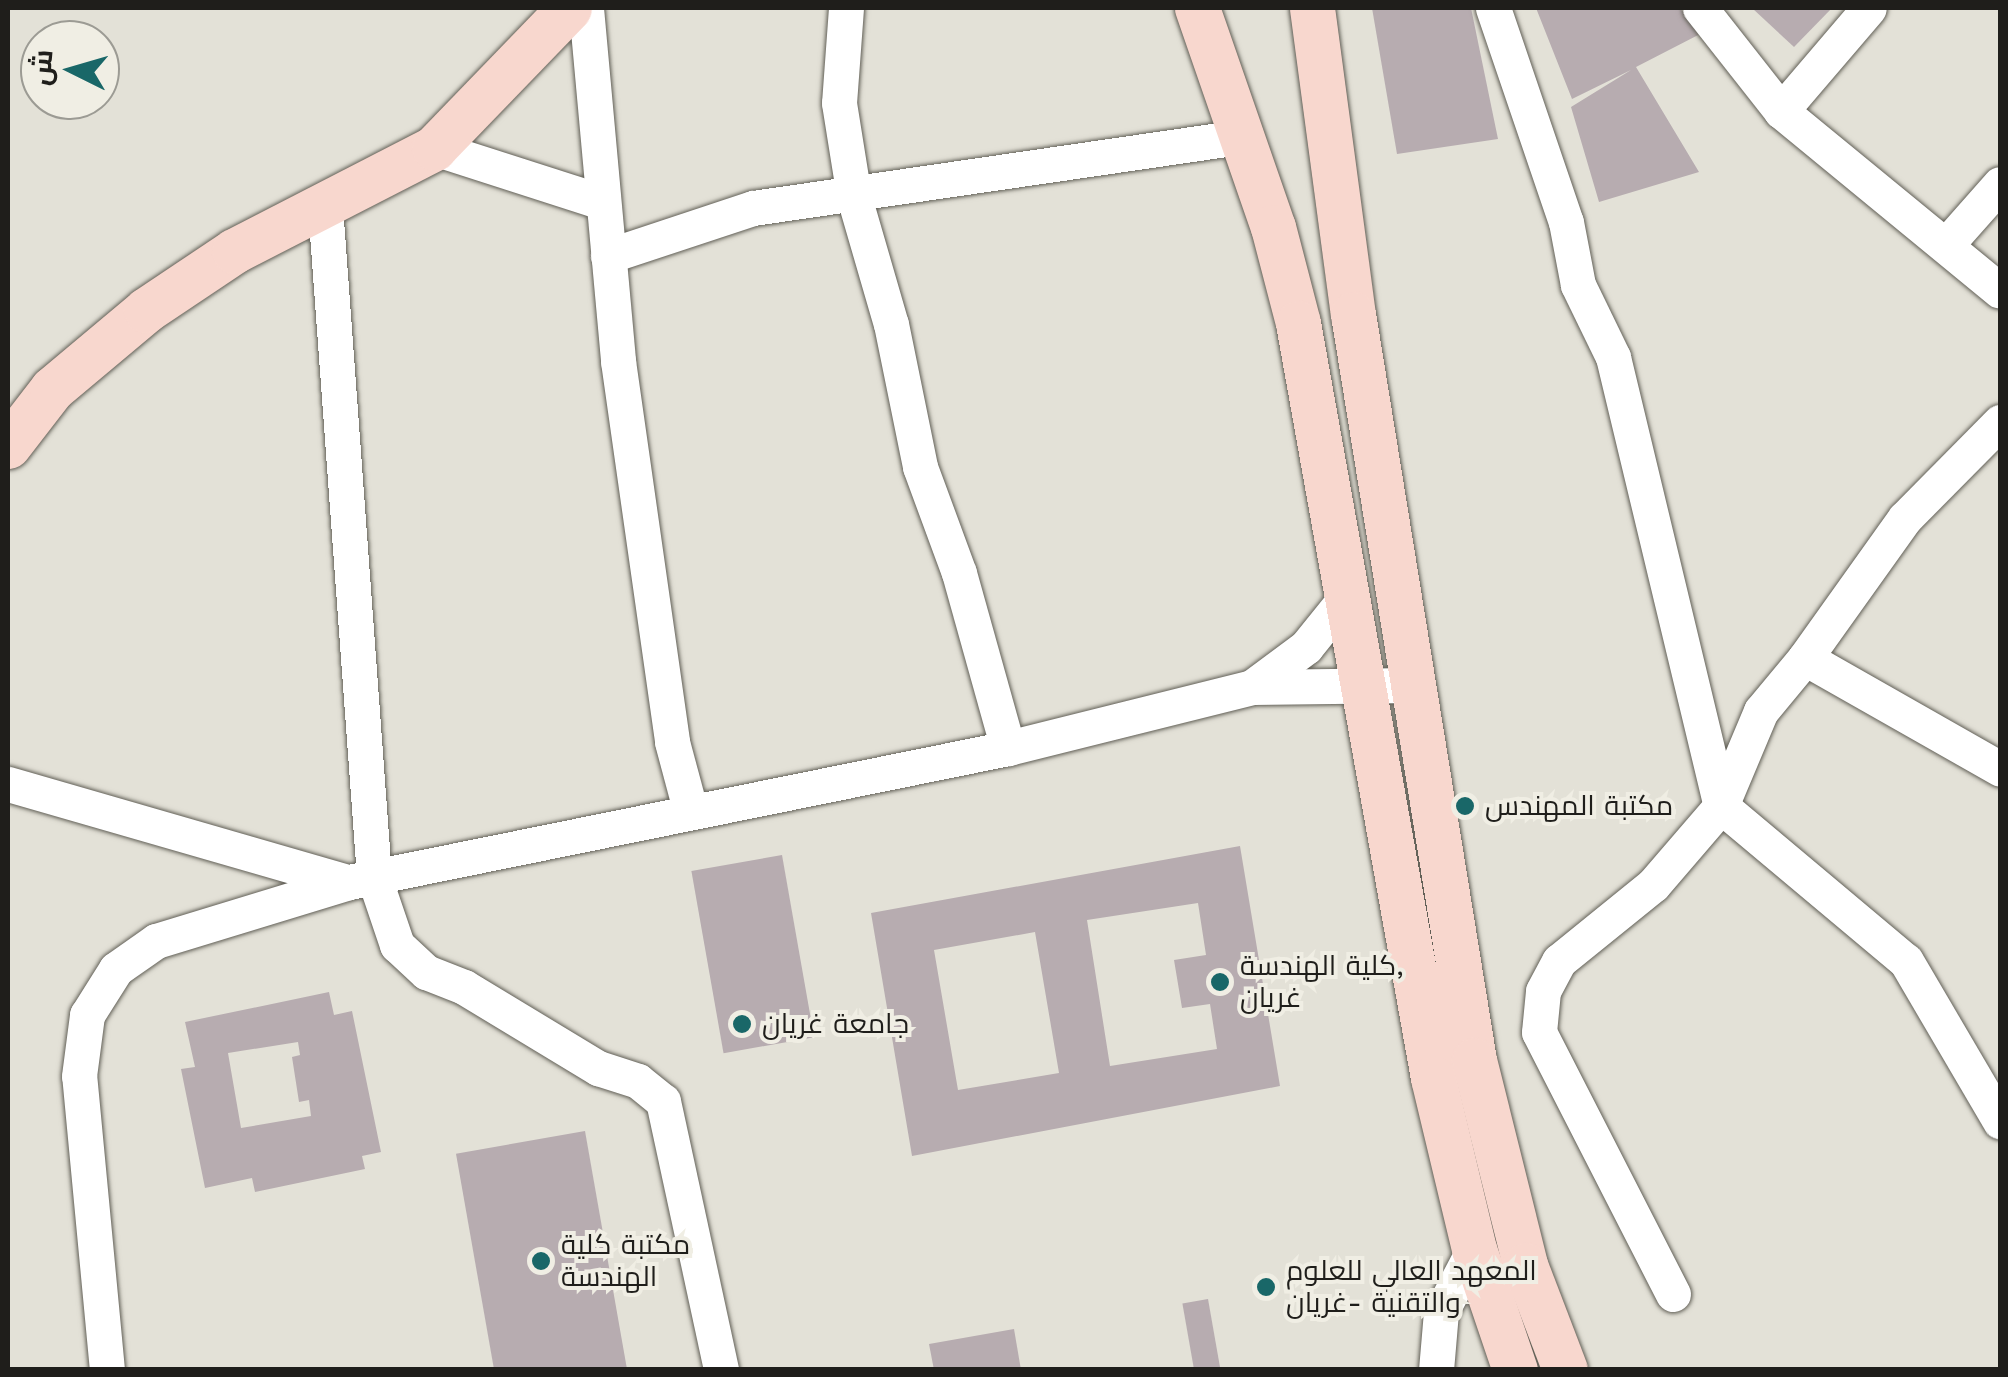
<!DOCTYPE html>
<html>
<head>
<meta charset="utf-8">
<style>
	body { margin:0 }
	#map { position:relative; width:2008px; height:1377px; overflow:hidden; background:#e3e1d7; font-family:"Work Sans",Cairo,sans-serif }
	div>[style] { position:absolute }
	.building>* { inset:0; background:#b7acb0; transform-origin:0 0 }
	.roads { filter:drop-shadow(0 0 2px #615f56) drop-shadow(0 0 2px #615f56) }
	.minor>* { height:35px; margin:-17.5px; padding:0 17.5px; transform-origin:17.5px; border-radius:17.5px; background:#fff }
	.major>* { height:45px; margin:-22.5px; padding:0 22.5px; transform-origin:22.5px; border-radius:22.5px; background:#f8d7ce }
	.dots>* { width:28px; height:28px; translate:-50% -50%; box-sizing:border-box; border:5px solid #f0eee4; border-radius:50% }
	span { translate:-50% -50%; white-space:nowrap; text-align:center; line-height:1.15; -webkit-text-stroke:8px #f0eee4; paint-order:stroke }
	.poi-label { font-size:28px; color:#1f1e1b }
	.left { translate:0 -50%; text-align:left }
	.frame { position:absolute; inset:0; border:10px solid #1f1e1b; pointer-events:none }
	.north { position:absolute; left:20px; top:20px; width:100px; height:100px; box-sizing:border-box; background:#f0eee4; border:2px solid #9c9b94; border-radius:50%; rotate:275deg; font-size:28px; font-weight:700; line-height:40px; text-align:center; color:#1f1e1b }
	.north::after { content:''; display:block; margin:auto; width:35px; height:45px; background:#196768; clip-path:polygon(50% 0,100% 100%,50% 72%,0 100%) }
</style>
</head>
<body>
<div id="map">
	<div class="building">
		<i style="clip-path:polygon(1372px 8px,1471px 8px,1498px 139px,1397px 154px)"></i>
		<i style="clip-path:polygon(1536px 8px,1679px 8px,1704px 32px,1636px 67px,1699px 172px,1599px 202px,1571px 107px,1631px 70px,1572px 99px)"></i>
		<i style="clip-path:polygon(1752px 8px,1832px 8px,1794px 47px)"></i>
		<i style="clip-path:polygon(evenodd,1240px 846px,1280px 1086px,912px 1156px,871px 913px,1240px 846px,1198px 903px,1206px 955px,1174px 960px,1182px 1008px,1210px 1004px,1217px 1049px,1110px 1066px,1087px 920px,1198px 903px,1240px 846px,1035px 932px,1059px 1073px,958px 1090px,934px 950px,1035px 932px)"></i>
		<i style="left:782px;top:855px;width:185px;height:92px;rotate:80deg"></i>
		<i style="clip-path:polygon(evenodd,329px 992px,334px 1015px,352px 1011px,381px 1152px,362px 1156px,365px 1169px,255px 1192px,252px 1178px,205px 1188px,181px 1069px,195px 1067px,185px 1022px,329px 992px,298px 1042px,300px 1055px,292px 1057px,299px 1102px,309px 1100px,311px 1116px,241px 1128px,228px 1053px,298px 1042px)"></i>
		<i style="left:585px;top:1131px;width:242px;height:131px;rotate:80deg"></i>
		<i style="left:1208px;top:1299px;width:72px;height:26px;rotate:80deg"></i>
		<i style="clip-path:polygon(1014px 1329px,1021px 1370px,934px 1370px,929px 1344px)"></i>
	</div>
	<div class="roads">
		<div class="minor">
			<i style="left:586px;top:8px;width:354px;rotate:84.8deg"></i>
			<i style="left:618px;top:361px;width:385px;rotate:81.9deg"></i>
			<i style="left:672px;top:742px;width:69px;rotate:75deg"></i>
			<i style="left:846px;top:8px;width:95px;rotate:94.2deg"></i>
			<i style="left:839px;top:103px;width:95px;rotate:80.9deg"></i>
			<i style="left:854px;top:197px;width:132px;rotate:73.8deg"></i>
			<i style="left:891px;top:324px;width:146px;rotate:78.5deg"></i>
			<i style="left:920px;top:467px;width:113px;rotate:69.8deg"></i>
			<i style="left:959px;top:573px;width:182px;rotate:74.4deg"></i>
			<i style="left:1493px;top:8px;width:226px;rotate:71.2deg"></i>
			<i style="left:1566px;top:222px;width:64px;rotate:79.2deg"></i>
			<i style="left:1578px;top:285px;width:80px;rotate:64.1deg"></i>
			<i style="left:1613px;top:357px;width:462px;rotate:76.5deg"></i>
			<i style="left:1700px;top:8px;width:131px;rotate:51.8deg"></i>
			<i style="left:1781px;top:111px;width:283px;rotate:39.4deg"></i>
			<i style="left:1781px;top:111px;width:135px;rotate:-49.5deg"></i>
			<i style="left:434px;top:148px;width:173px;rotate:17.8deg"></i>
			<i style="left:325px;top:206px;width:673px;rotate:85.82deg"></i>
			<i style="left:374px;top:877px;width:72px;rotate:71.3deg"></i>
			<i style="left:397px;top:945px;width:40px;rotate:43deg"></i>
			<i style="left:426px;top:972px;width:41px;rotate:21.5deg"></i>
			<i style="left:464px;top:987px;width:157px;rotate:31.2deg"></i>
			<i style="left:598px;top:1068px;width:42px;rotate:18deg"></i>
			<i style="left:638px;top:1081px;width:32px;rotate:39deg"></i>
			<i style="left:663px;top:1101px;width:275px;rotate:77.8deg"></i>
			<i style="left:1946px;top:245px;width:81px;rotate:-48.5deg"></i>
			<i style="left:608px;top:256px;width:153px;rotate:-18.3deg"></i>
			<i style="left:753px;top:208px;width:494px;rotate:-8.3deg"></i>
			<i style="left:1805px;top:658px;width:172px;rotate:-54.5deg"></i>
			<i style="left:1905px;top:518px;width:135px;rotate:-45.3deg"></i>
			<i style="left:1252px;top:687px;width:67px;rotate:-36.5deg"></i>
			<i style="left:1306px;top:647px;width:65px;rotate:-51.2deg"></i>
			<i style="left:8px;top:784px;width:354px;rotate:16.1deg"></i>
			<i style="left:1721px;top:806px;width:103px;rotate:-67.2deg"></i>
			<i style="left:1761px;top:711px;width:69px;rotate:-50.3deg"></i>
			<i style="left:1805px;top:658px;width:224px;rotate:29.6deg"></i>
			<i style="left:1673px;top:1294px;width:294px;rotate:-117.1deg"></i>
			<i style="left:1539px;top:1032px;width:41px;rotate:-84.4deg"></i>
			<i style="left:1543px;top:991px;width:34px;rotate:-62deg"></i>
			<i style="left:1559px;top:961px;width:121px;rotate:-39deg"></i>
			<i style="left:1653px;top:885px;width:104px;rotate:-49.3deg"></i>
			<i style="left:1721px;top:806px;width:241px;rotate:40deg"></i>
			<i style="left:1906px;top:961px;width:186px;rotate:59.6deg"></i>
			<i style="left:107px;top:1370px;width:295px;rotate:-95.4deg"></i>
			<i style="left:79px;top:1076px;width:62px;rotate:-82.5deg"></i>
			<i style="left:87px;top:1015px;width:54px;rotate:-57.8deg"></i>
			<i style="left:116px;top:969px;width:49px;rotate:-35deg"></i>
			<i style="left:156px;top:941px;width:202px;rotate:-17deg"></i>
			<i style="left:349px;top:882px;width:672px;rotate:-11.49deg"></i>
			<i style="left:1008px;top:748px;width:252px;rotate:-14deg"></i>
			<i style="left:1252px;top:687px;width:161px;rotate:-0.7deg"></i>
			<i style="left:1436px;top:1370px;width:58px;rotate:-85.1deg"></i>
			<i style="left:1441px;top:1312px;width:71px;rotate:-62.4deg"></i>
		</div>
		<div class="major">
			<i style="left:1197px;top:8px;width:232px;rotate:70.9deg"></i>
			<i style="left:1273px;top:227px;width:99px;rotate:75.4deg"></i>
			<i style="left:1298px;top:323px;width:767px;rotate:79.86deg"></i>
			<i style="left:1433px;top:1078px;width:176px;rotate:76.5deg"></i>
			<i style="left:1474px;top:1249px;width:128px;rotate:71.3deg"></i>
			<i style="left:1312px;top:8px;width:309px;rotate:82.4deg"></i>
			<i style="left:1353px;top:314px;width:756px;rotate:80.79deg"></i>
			<i style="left:1474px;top:1060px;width:211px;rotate:76deg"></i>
			<i style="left:1525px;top:1265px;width:112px;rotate:69.1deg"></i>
			<i style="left:8px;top:446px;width:72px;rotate:-52.3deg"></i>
			<i style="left:52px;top:389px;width:123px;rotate:-40deg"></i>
			<i style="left:146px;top:310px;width:106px;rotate:-33.8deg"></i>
			<i style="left:234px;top:251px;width:225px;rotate:-27.2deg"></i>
			<i style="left:434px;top:148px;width:194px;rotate:-46deg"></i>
		</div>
	</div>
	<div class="dots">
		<i style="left:1465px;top:806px;background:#196768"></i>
		<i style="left:1220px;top:982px;background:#196768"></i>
		<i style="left:742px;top:1024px;background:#196768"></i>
		<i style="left:541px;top:1261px;background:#196768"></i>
		<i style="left:1266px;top:1287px;background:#196768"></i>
	</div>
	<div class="poi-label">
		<span class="left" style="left:1485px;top:806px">مكتبة المهندس</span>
		<span class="left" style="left:1240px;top:982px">كلية الهندسة,<br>غريان</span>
		<span class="left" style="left:762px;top:1024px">جامعة غريان</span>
		<span class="left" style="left:561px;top:1261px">مكتبة كلية<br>الهندسة</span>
		<span class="left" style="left:1286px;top:1287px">المعهد العالي للعلوم<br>والتقنية -غريان</span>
	</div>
	<div class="frame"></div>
	<div class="north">ش</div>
</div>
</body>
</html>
